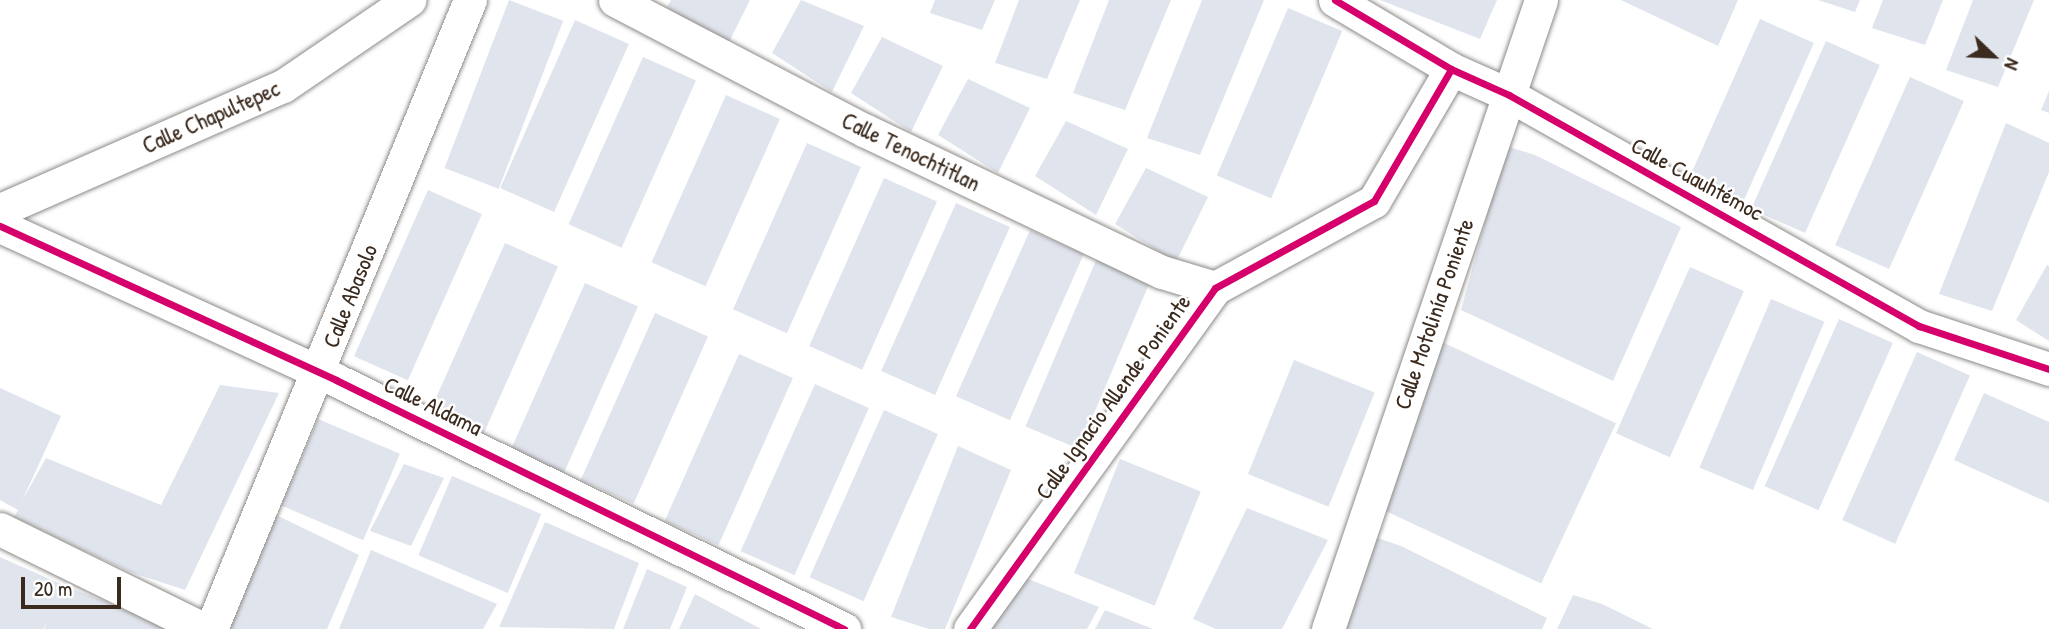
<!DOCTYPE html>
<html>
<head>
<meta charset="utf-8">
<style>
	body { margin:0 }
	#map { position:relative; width:2049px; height:629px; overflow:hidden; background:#fff; font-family:"Patrick Hand",sans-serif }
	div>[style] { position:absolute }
	.building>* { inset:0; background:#e0e4ed; transform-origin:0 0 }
	.roads { filter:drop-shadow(0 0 2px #8e8b88) drop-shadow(0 0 2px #8e8b88) }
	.minor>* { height:33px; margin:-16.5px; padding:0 16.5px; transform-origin:16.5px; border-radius:16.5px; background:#fff }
	.cycleway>* { height:7px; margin:-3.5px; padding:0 3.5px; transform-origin:3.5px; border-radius:3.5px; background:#d6006c }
	span { translate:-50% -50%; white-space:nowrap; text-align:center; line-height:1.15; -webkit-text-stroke:5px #fff; paint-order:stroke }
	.street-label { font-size:23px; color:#3b2a1e }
	.north { position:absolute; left:1958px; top:21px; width:70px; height:70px; -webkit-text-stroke:5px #fff; paint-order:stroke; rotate:113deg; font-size:19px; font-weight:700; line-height:28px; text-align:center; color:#3b2a1e }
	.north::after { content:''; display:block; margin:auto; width:24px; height:32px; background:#3b2a1e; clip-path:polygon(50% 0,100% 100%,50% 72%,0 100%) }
	.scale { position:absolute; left:21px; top:577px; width:100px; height:32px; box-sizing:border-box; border:4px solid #3b2a1e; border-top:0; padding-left:9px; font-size:21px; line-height:24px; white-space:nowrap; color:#3b2a1e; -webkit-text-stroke:5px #fff; paint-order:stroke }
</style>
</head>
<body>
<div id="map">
	<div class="building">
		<i style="left:509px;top:0;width:58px;height:180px;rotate:21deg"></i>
		<i style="clip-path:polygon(671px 0,750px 0,727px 46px,667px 7px)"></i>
		<i style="clip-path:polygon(801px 0,864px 26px,832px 92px,772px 53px)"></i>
		<i style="clip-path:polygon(935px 0,995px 0,982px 30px,930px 13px)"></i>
		<i style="clip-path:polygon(1019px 0,1080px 0,1047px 79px,995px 63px)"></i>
		<i style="clip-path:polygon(1109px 0,1171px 0,1125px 110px,1073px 93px)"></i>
		<i style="clip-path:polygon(1202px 0,1264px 0,1200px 155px,1147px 138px)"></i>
		<i style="clip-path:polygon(1380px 0,1497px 0,1480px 39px)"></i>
		<i style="clip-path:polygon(1621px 0,1738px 0,1718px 46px)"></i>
		<i style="clip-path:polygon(1818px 0,1860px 0,1855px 12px)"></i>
		<i style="clip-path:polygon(1883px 0,1943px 0,1925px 45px,1872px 28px)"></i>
		<i style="clip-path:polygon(1973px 0,2034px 0,1998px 87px,1946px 70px)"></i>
		<i style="left:1288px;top:8px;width:59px;height:182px;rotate:23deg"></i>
		<i style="left:1760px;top:19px;width:59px;height:183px;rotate:24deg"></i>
		<i style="left:575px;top:20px;width:59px;height:184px;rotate:24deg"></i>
		<i style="clip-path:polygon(882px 37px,943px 66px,911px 132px,851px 93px)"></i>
		<i style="left:1826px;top:41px;width:59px;height:184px;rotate:24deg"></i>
		<i style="left:643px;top:57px;width:58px;height:183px;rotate:24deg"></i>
		<i style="left:1910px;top:77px;width:59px;height:184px;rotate:24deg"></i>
		<i style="clip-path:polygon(968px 79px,1030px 108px,998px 173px,938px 135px)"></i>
		<i style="clip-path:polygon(2049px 91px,2049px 113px,2041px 110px)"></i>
		<i style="left:726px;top:95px;width:59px;height:183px;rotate:24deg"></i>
		<i style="clip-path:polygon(1066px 121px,1128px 149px,1096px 215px,1035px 176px)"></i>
		<i style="clip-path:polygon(2006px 123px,2049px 143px,2049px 172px,1992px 311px,1939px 294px)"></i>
		<i style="left:807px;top:143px;width:59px;height:182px;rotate:24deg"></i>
		<i style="clip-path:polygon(1506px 146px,1535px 155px,1681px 227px,1613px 381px,1461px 310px)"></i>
		<i style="clip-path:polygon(1146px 168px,1208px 197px,1176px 262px,1115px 224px)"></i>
		<i style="left:884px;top:178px;width:58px;height:184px;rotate:24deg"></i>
		<i style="left:428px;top:190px;width:59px;height:182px;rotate:24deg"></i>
		<i style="left:956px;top:203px;width:59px;height:184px;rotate:24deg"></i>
		<i style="left:1030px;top:230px;width:59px;height:182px;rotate:24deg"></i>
		<i style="left:505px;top:243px;width:58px;height:184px;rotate:24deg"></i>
		<i style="left:1097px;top:258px;width:58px;height:183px;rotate:23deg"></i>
		<i style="clip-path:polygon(2047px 265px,2049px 266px,2049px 341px,2016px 320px)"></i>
		<i style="left:1690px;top:267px;width:59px;height:182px;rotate:24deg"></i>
		<i style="left:585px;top:283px;width:58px;height:183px;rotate:24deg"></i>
		<i style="left:1771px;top:299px;width:58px;height:183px;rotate:23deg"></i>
		<i style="left:655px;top:313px;width:58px;height:183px;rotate:24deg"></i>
		<i style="left:1839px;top:319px;width:59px;height:183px;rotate:24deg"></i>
		<i style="left:1442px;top:342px;width:192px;height:177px;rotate:25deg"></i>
		<i style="left:1917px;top:352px;width:58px;height:184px;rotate:24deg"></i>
		<i style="left:739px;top:354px;width:59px;height:183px;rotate:24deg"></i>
		<i style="left:1294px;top:360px;width:87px;height:123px;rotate:22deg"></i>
		<i style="left:815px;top:384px;width:59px;height:183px;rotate:24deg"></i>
		<i style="clip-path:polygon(220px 385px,279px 393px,185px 590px,130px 572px,78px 548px,14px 517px,18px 510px,0 500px,0 388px,61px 416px,22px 501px,46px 458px,161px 505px)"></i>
		<i style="clip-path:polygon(1984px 393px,2049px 422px,2049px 503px,1954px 460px)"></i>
		<i style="left:884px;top:410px;width:59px;height:183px;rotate:24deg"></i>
		<i style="left:318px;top:419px;width:89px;height:94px;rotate:23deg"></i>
		<i style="clip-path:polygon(958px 446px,1011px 470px,945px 629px,929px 629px,891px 617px)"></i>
		<i style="left:1120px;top:459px;width:87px;height:123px;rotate:22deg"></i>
		<i style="clip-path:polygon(404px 464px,444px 478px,411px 546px,370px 531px)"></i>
		<i style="left:452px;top:476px;width:97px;height:86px;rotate:23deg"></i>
		<i style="clip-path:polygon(1247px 508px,1328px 540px,1282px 629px,1216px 629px,1193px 619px)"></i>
		<i style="clip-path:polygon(274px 514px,359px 555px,327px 629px,228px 629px)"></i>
		<i style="clip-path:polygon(545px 522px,639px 563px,614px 629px,499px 627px)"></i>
		<i style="clip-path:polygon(1372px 536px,1401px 546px,1547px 618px,1542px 629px,1343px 629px)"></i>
		<i style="clip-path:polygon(371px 550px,497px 604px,483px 629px,339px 629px)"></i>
		<i style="clip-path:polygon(0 557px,63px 585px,176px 629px,44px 629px,47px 622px,43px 629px,0 629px)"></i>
		<i style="clip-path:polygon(647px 569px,687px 587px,670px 629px,623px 629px)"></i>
		<i style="clip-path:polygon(1018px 575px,1099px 607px,1087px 629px,991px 629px)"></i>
		<i style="clip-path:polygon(695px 594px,761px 629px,679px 629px)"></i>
		<i style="clip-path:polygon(1573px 595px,1602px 604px,1653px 629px,1557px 629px)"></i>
		<i style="clip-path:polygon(1105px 610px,1153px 629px,1095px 629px)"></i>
	</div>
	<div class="roads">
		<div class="minor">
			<i style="left:615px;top:0;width:281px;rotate:27.6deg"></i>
			<i style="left:864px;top:130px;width:330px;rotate:25.5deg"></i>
			<i style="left:1162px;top:272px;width:55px;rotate:16.8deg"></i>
			<i style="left:1335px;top:0;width:135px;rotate:30.7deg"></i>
			<i style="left:1451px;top:69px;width:64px;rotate:24.1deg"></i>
			<i style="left:1509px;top:95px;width:471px;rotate:29.4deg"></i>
			<i style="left:1919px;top:326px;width:137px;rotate:18.3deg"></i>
			<i style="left:0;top:210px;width:309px;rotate:-23.7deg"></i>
			<i style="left:283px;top:86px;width:153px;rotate:-34.3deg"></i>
			<i style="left:0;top:226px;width:370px;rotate:24.6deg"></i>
			<i style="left:336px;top:380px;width:566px;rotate:26.11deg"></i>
			<i style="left:0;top:529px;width:226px;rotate:26.2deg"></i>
			<i style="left:211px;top:629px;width:680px;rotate:-67.62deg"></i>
			<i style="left:970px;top:629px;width:420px;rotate:-54.3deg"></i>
			<i style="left:1215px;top:288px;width:181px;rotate:-28.7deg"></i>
			<i style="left:1374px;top:201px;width:153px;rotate:-59.7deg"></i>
			<i style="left:1328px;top:629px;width:664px;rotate:-71.29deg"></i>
		</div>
	</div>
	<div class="cycleway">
		<i style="left:1335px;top:0;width:135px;rotate:30.7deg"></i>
		<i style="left:1451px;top:69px;width:64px;rotate:24.1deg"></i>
		<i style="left:1509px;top:95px;width:471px;rotate:29.4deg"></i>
		<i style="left:1919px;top:326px;width:137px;rotate:18.3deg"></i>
		<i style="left:0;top:226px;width:370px;rotate:24.6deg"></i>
		<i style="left:336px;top:380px;width:566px;rotate:26.11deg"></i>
		<i style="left:970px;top:629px;width:420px;rotate:-54.3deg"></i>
		<i style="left:1215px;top:288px;width:181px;rotate:-28.7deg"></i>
		<i style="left:1374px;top:201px;width:153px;rotate:-59.7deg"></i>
	</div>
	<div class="street-label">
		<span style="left:211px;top:117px;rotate:-24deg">Calle Chapultepec</span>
		<span style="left:911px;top:152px;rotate:26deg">Calle Tenochtitlan</span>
		<span style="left:1697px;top:179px;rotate:29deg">Calle Cuauhtémoc</span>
		<span style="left:350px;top:296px;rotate:-68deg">Calle Abasolo</span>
		<span style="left:1434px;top:314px;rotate:-71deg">Calle Motolinía Poniente</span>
		<span style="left:1113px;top:397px;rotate:-54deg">Calle Ignacio Allende Poniente</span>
		<span style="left:433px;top:406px;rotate:26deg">Calle Aldama</span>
	</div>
	<div class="north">N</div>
	<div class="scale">20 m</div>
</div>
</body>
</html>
